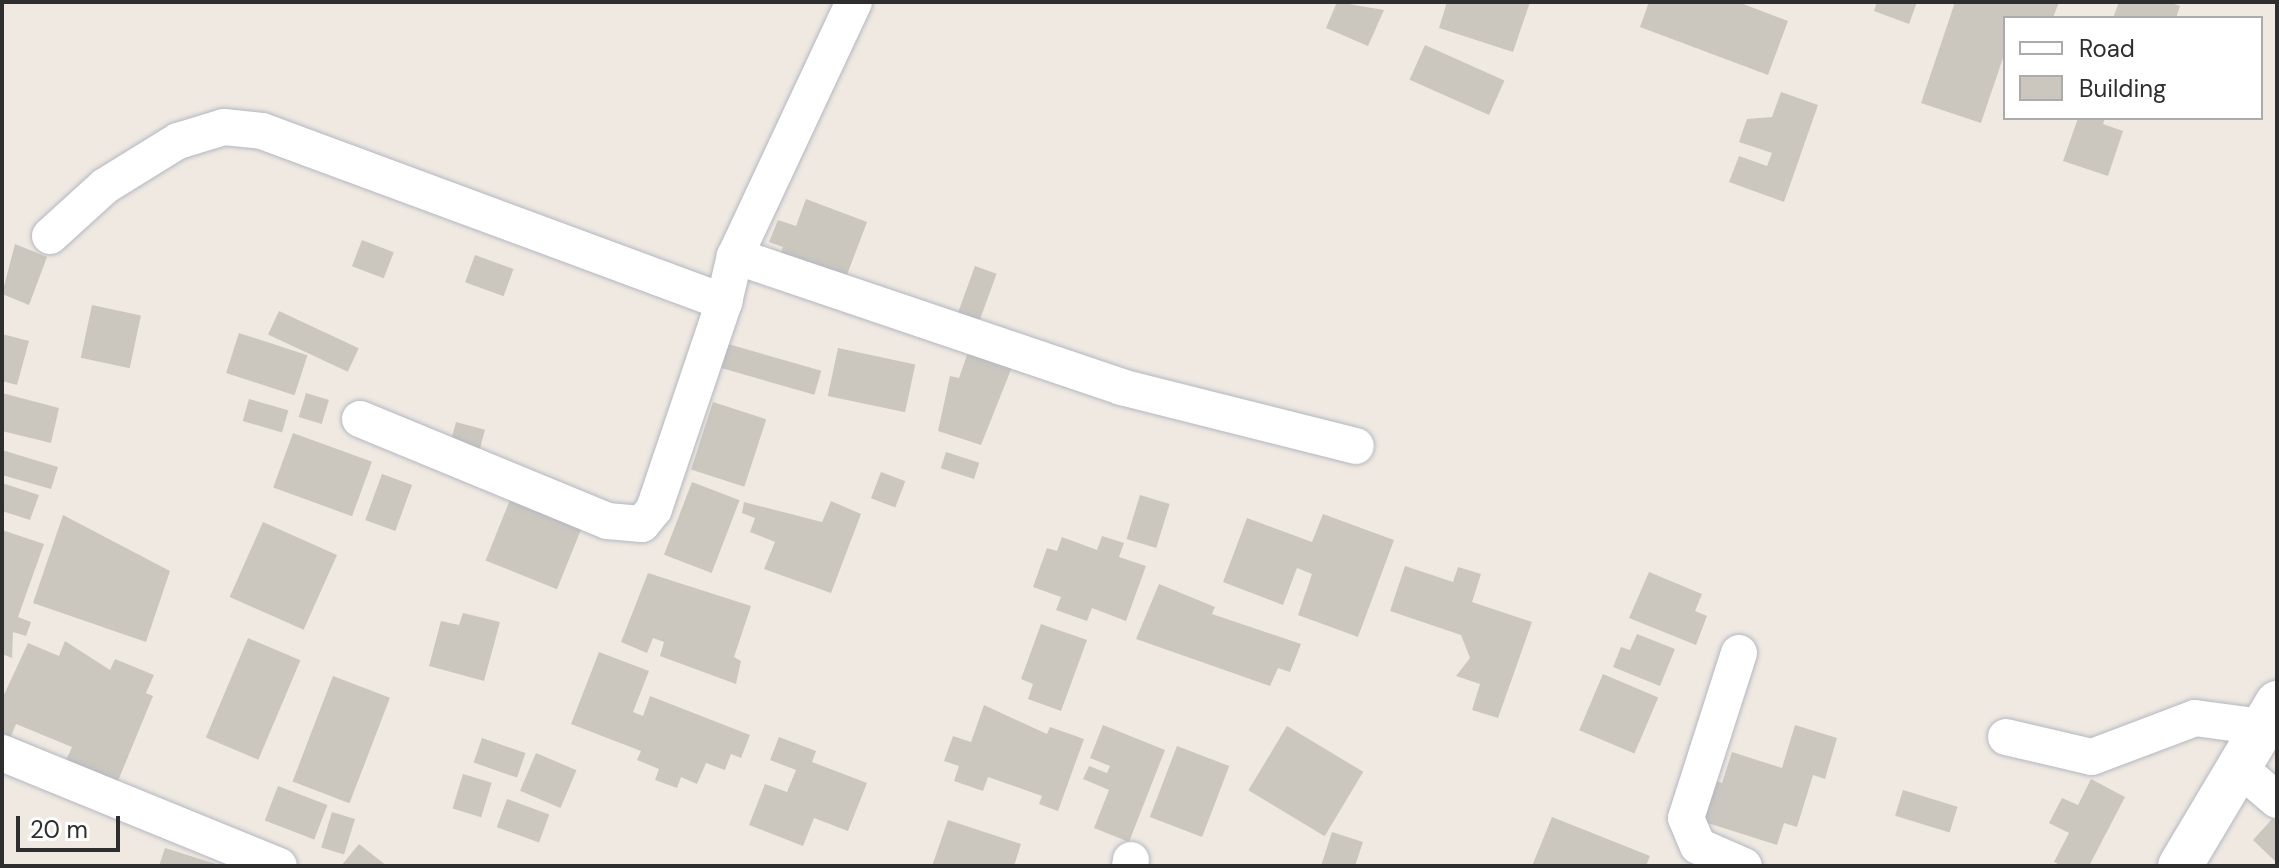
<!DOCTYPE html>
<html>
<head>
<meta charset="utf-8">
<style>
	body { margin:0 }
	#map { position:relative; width:2279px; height:868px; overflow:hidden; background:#efe9e1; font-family:"DM Sans",sans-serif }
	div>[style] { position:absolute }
	.building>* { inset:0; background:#cbc7bf; transform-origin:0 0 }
	.roads { filter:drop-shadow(0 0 2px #b4b7c1) drop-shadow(0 0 2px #b4b7c1) }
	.street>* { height:36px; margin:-18px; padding:0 18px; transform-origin:18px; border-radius:18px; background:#fff }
	.secondary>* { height:44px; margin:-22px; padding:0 22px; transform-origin:22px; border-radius:22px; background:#fff }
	span { translate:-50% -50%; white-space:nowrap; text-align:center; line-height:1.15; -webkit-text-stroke:7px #fff; paint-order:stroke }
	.frame { position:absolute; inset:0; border:4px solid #2e2e2e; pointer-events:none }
	.legend { position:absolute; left:2003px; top:16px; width:260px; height:104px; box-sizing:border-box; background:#fff; border:2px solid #ababab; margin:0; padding:10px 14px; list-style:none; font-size:24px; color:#2e2e2e }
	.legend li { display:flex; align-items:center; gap:16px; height:40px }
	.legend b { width:40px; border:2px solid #ababab }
	.scale { position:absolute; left:16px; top:816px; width:104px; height:36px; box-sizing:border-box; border:4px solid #2e2e2e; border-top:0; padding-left:10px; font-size:24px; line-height:28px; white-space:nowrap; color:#2e2e2e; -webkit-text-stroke:6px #fff; paint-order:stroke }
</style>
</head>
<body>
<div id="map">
	<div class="building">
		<i style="clip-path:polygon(1337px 2px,1384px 10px,1368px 46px,1326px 28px)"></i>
		<i style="clip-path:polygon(1447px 2px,1530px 2px,1513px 52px,1439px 28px)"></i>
		<i style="clip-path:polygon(1649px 2px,1738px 2px,1788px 21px,1768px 75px,1640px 27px)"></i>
		<i style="clip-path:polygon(1877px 2px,1917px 2px,1909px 24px,1874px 11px)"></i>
		<i style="clip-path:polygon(1955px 2px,2059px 2px,2053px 18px,2005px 18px,2005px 52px,1981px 123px,1921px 103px)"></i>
		<i style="clip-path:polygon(2119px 2px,2169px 2px,2180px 6px,2176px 18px,2113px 18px)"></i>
		<i style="left:1425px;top:45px;width:87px;height:38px;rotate:24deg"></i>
		<i style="clip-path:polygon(1781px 92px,1818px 105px,1784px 202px,1729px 182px,1739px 156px,1767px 166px,1772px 153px,1739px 142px,1747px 119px,1772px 117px)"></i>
		<i style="clip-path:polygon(2078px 118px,2105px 118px,2103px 124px,2123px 131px,2108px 176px,2063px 161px)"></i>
		<i style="clip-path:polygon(806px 199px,867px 222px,845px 280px,780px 256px,783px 247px,769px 242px,778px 220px,796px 226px)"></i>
		<i style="left:362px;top:240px;width:34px;height:28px;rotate:21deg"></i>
		<i style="clip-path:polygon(15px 244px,47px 257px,29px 305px,2px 294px)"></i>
		<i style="left:475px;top:255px;width:41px;height:29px;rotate:20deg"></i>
		<i style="left:975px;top:266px;width:23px;height:50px;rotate:20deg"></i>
		<i style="left:92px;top:305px;width:50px;height:54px;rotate:12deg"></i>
		<i style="left:279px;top:311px;width:88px;height:26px;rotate:25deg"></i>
		<i style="left:239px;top:333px;width:72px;height:42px;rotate:18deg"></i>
		<i style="clip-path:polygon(2px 334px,29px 341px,17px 385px,2px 381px)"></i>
		<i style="left:728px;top:344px;width:97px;height:25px;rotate:16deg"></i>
		<i style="left:838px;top:348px;width:79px;height:49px;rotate:12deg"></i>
		<i style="clip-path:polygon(968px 352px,1012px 367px,981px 445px,938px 431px,950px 376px,959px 378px)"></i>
		<i style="clip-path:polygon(2px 393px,59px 408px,51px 443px,2px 431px)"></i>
		<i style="left:306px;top:393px;width:24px;height:25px;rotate:17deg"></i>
		<i style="left:249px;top:399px;width:41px;height:23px;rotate:16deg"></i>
		<i style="left:713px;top:402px;width:56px;height:71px;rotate:18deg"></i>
		<i style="left:456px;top:422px;width:30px;height:45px;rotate:15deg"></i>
		<i style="left:293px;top:433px;width:84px;height:58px;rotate:20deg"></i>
		<i style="clip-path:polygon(2px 450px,58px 467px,51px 489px,2px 475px)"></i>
		<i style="left:946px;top:452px;width:35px;height:17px;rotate:18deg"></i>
		<i style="left:881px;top:472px;width:26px;height:28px;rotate:21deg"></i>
		<i style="left:382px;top:474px;width:32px;height:49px;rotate:20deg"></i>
		<i style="left:692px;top:482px;width:51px;height:78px;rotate:21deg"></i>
		<i style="clip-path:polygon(2px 483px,39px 495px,30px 520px,2px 511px)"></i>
		<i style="left:514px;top:490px;width:77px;height:76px;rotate:22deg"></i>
		<i style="left:1140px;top:495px;width:31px;height:46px;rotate:17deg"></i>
		<i style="clip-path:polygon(831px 501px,861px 514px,831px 593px,764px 569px,775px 542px,750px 532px,755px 518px,742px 513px,744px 502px,822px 522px)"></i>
		<i style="clip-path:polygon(1323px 514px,1394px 540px,1358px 637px,1298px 615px,1312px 574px,1297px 568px,1283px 605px,1223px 582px,1247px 518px,1312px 542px)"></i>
		<i style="clip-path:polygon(63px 515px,170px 571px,146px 642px,33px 603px)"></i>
		<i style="left:263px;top:522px;width:81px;height:82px;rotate:24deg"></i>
		<i style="clip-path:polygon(2px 530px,44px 544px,18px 617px,31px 622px,26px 636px,13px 632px,12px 658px,2px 654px)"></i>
		<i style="clip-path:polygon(1102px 536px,1124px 543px,1119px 557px,1146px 566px,1126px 621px,1092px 608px,1087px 621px,1056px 610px,1061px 597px,1033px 587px,1047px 548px,1057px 551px,1062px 537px,1097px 550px)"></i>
		<i style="clip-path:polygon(1405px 566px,1453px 582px,1458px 567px,1481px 574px,1472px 602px,1532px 622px,1498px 718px,1472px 710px,1480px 684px,1456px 676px,1470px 658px,1461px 635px,1390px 611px)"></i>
		<i style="clip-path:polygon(1649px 572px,1702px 594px,1695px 611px,1707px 616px,1696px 645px,1629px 618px)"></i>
		<i style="clip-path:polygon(648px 573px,751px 606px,734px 657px,741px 661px,736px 684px,660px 656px,664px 642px,653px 638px,647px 653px,621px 642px)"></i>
		<i style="clip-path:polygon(1159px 584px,1215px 607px,1212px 614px,1301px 644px,1290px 672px,1278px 668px,1270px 686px,1136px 639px)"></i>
		<i style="clip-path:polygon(463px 613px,500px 622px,484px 681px,429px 666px,441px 621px,459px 625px)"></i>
		<i style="clip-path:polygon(1041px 624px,1087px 640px,1061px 711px,1028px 699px,1033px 684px,1021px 679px)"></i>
		<i style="clip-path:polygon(1637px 634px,1675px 649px,1660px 686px,1613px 667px,1621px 647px,1630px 650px)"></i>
		<i style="left:248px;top:638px;width:57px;height:108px;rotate:23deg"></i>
		<i style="clip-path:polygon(65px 641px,110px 670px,115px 659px,154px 675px,146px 693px,153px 696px,113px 793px,61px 771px,72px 747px,16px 724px,8px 743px,2px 740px,2px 699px,28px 643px,59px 656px)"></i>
		<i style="clip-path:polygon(599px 652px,649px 671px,633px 712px,643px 716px,650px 696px,750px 735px,741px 758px,731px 754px,725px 770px,706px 763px,697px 784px,681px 777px,677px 788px,655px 780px,659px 769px,637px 760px,641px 751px,571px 724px)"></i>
		<i style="left:1603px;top:674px;width:60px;height:61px;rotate:23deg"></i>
		<i style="left:333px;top:676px;width:61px;height:113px;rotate:21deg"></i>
		<i style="clip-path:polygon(984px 705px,1047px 734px,1050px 727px,1084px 739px,1058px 811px,1039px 804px,1042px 796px,988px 777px,983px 791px,954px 781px,959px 766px,944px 761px,953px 736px,971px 742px)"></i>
		<i style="clip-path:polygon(1103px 725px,1165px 750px,1129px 842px,1094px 828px,1109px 790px,1083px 779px,1089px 766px,1107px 773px,1110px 766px,1090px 758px)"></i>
		<i style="clip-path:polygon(1795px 725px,1837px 738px,1825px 779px,1813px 775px,1797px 827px,1784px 823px,1777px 845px,1695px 819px,1707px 779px,1722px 783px,1732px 752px,1782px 768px)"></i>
		<i style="left:1287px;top:726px;width:89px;height:75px;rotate:31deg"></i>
		<i style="clip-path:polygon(779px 737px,816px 751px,812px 762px,867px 783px,848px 831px,814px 818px,803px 846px,749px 825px,765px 784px,787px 792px,796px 770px,770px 760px)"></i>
		<i style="left:482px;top:738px;width:46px;height:26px;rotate:19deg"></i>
		<i style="left:1177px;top:746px;width:56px;height:76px;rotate:21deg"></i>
		<i style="left:536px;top:753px;width:44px;height:41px;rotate:23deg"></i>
		<i style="left:463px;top:774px;width:30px;height:36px;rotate:17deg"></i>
		<i style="clip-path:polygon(2091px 779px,2125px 797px,2089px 866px,2062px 866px,2054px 862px,2069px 833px,2049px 823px,2062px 798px,2078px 805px)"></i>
		<i style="left:278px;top:786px;width:53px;height:37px;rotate:21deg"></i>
		<i style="left:1903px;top:790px;width:57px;height:27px;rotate:17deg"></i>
		<i style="left:507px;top:799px;width:45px;height:30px;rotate:20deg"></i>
		<i style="left:332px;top:812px;width:24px;height:37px;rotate:17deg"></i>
		<i style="clip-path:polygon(1552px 817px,1650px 856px,1646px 866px,1532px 866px)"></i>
		<i style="clip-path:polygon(2273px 818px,2277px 822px,2277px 863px,2253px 840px)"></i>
		<i style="clip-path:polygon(948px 820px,1021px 844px,1014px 866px,932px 866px)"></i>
		<i style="clip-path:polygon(1332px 832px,1363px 842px,1355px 866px,1321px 866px)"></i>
		<i style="clip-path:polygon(359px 844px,387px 866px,341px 866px)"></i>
		<i style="clip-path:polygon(165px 848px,219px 865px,219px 866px,159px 866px)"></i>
	</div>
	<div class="roads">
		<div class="street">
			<i style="left:50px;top:236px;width:74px;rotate:-42.3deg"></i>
			<i style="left:105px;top:186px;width:86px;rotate:-31.7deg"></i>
			<i style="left:178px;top:141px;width:48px;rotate:-16.9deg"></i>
			<i style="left:224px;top:127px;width:38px;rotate:6deg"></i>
			<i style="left:262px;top:131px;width:493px;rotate:20.3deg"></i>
			<i style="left:724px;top:302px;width:47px;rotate:-76.6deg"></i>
			<i style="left:735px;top:256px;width:280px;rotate:-64.9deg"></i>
			<i style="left:735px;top:256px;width:408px;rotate:18.7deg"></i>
			<i style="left:1121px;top:387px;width:242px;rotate:14.1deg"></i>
			<i style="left:360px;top:419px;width:267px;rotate:22.4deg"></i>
			<i style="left:607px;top:521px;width:35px;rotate:5deg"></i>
			<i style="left:642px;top:524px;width:19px;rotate:-51deg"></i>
			<i style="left:654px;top:509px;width:219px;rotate:-71.3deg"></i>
			<i style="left:1739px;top:653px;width:173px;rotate:107.8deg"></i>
			<i style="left:1686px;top:818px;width:30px;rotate:67deg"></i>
			<i style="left:1698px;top:846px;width:50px;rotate:23.5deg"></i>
			<i style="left:2006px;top:737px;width:88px;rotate:13.1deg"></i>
			<i style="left:2092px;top:757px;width:110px;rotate:-20.7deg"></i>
			<i style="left:2195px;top:718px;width:68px;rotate:7.7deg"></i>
			<i style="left:2px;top:753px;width:299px;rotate:22.2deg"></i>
			<i style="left:2238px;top:767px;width:51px;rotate:40.2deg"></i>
			<i style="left:1130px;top:866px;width:6px;rotate:-81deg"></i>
		</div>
		<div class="secondary">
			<i style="left:2180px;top:866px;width:190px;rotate:-59.2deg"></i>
		</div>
	</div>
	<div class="frame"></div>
	<ul class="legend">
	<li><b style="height:10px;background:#fff"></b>Road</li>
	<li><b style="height:22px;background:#cbc7bf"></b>Building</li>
	</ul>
	<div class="scale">20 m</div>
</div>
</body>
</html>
